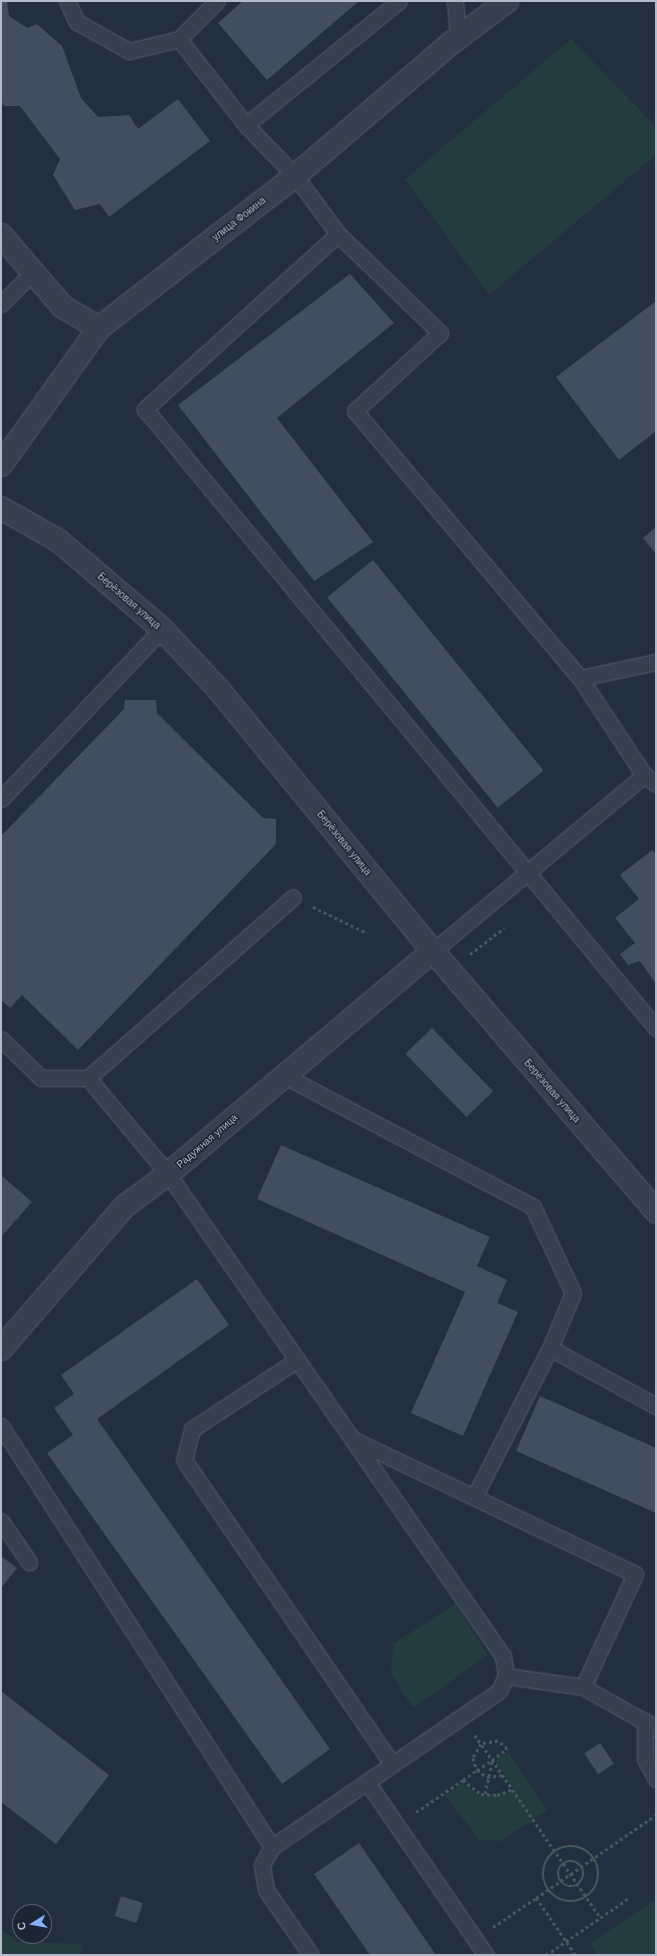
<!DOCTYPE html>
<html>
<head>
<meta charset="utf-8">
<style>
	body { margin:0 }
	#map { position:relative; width:657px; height:1956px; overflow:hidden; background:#232e3e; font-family:Helvetica,sans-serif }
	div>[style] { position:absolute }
	.green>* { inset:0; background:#253c3f }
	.building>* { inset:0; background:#424e60; transform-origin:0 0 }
	.path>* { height:2.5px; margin-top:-1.25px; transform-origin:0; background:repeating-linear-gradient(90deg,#43595c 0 3px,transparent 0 6px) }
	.path>.ring { margin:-1.25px; padding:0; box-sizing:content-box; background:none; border:2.5px solid #43595c; border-radius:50% }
	.roads { filter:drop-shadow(0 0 1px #555e6c) drop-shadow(0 0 1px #555e6c) }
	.service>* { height:15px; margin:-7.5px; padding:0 7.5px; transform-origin:7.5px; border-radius:7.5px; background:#37404e }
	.minor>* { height:22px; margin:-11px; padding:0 11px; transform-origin:11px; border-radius:11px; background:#37404e }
	.tertiary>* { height:22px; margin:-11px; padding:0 11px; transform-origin:11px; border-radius:11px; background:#37404e }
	span { translate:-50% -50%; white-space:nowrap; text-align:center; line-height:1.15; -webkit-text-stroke:3px #1c2533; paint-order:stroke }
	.street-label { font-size:10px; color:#b3bbc9 }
	.frame { position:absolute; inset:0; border:2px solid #b3bbc9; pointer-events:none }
	.north { position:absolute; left:12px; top:1904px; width:40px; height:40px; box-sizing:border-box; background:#1c2533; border:1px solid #58616f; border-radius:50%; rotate:259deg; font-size:11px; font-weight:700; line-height:16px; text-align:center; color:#b3bbc9 }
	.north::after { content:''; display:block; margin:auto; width:14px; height:18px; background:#86b2fb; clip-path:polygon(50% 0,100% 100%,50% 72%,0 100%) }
</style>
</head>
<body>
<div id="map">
	<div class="green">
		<i style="clip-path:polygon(571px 39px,656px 127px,656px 155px,489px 295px,405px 179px)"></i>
		<i style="clip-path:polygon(455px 1604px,488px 1655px,413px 1708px,391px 1674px,393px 1644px)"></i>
		<i style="clip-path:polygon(508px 1752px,547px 1810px,501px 1841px,479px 1840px,445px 1795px,463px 1783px,478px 1795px,508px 1793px,513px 1789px,495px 1761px)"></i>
		<i style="clip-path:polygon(656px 1899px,656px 1955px,598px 1955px,590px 1943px)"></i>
		<i style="clip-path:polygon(1px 1929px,17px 1942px,83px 1944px,81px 1955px,1px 1955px)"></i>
	</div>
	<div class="building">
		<i style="clip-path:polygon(1px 1px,7px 1px,9px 16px,27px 28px,37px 24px,62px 46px,81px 98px,98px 117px,129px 115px,138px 129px,178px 99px,210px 141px,109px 217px,100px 204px,75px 210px,53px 175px,60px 159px,20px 106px,4px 106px,1px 100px)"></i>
		<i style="clip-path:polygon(243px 1px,359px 1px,267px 80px,218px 23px)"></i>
		<i style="clip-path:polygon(350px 274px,394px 323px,277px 418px,373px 542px,314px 581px,178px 405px)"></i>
		<i style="clip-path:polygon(656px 301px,656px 431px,619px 460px,556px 377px)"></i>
		<i style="clip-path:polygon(656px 527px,656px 554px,643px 538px)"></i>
		<i style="left:373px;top:560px;width:271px;height:59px;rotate:51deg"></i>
		<i style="clip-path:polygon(125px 700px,156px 700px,157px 713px,263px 818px,276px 819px,276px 844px,78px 1050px,22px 995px,10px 1008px,1px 1000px,1px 836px,124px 709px)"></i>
		<i style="clip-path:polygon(652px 850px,656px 854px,656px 984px,640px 961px,628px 965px,620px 954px,635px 943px,615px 918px,639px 899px,620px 875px)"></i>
		<i style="left:432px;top:1028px;width:88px;height:37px;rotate:46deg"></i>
		<i style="clip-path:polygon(281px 1145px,490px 1237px,477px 1266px,507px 1280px,497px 1303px,518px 1312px,463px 1436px,411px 1413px,465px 1292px,257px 1199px)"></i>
		<i style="clip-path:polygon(1px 1175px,32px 1202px,1px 1237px)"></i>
		<i style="clip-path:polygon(197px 1279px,229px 1325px,97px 1419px,330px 1749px,282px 1784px,47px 1453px,73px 1435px,54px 1408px,74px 1394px,61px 1375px)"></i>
		<i style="clip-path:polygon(540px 1396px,656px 1448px,656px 1513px,516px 1451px)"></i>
		<i style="clip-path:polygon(1px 1556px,17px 1568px,1px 1588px)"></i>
		<i style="clip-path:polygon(1px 1691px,109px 1775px,56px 1844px,1px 1802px)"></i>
		<i style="left:600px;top:1743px;width:25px;height:19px;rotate:56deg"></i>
		<i style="clip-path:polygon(359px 1843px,436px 1955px,370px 1955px,314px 1874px)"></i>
		<i style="left:121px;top:1896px;width:23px;height:21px;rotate:18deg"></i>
	</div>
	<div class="path">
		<i style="left:313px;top:907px;width:60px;rotate:25.7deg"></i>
		<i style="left:470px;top:954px;width:43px;rotate:-37.4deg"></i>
		<i style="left:475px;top:1735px;width:222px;rotate:55.5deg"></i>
		<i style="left:463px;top:1780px;width:23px;rotate:38deg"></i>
		<i style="left:481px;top:1794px;width:16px;rotate:4deg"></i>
		<i style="left:497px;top:1795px;width:17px;rotate:-21deg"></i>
		<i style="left:485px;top:1794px;width:35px;rotate:-78deg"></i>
		<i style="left:416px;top:1812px;width:57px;rotate:-34.2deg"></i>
		<i style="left:463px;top:1780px;width:17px;rotate:-36deg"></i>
		<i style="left:477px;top:1770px;width:18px;rotate:-34deg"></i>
		<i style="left:492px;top:1760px;width:19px;rotate:-36deg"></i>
		<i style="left:507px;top:1749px;width:12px;rotate:-138deg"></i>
		<i style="left:498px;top:1741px;width:17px;rotate:170deg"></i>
		<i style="left:481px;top:1744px;width:16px;rotate:120deg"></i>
		<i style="left:473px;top:1758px;width:13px;rotate:72deg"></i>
		<i style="left:477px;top:1770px;width:12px;rotate:35deg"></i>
		<i style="left:487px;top:1777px;width:16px;rotate:-7deg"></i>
		<i class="ring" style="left:543px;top:1846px;width:53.5px;height:53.5px"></i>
		<i class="ring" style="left:558px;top:1861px;width:23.5px;height:23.5px"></i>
		<i style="left:493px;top:1927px;width:52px;rotate:-34deg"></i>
		<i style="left:546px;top:1955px;width:101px;rotate:-34.5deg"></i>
		<i style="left:575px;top:1955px;width:69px;rotate:-124.4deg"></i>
		<i style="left:536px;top:1898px;width:146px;rotate:-34.7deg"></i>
	</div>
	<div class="roads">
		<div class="service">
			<i style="left:67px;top:1px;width:23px;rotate:65deg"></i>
			<i style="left:77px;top:22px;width:60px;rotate:29.1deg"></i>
			<i style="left:129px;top:51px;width:51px;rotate:-13.5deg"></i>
			<i style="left:217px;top:1px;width:54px;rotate:135deg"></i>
			<i style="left:179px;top:39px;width:109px;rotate:52.1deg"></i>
			<i style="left:399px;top:1px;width:197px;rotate:141deg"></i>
			<i style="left:246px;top:125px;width:71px;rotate:46.1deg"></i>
			<i style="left:295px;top:176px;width:72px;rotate:53.4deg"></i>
			<i style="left:338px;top:234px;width:142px;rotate:44.1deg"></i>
			<i style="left:440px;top:333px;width:115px;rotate:137.5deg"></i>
			<i style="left:355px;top:411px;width:349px;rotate:49.9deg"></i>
			<i style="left:455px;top:1px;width:38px;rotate:85deg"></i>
			<i style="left:338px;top:234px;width:261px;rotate:137.8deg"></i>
			<i style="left:145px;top:409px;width:803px;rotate:50.46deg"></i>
			<i style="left:1px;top:304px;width:45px;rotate:-45deg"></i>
			<i style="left:644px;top:775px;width:15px;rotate:37deg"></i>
			<i style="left:1px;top:799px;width:234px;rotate:-46.6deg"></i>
			<i style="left:433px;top:951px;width:275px;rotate:-39.8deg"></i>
			<i style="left:644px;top:775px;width:116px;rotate:-123.4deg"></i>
			<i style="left:580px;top:678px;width:78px;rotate:-11.9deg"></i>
			<i style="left:1px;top:1039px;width:56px;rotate:44.3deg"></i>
			<i style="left:41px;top:1078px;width:47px"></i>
			<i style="left:88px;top:1078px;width:125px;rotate:50.2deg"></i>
			<i style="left:168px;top:1174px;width:587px;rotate:55.2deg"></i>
			<i style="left:503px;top:1656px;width:20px;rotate:81deg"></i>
			<i style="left:506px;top:1676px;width:17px;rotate:115deg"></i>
			<i style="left:499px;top:1691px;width:275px;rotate:145.5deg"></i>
			<i style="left:272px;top:1847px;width:501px;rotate:-122.77deg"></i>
			<i style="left:283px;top:1075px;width:283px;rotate:27.8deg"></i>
			<i style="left:533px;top:1207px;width:95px;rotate:65.1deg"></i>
			<i style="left:573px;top:1293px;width:60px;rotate:112.7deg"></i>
			<i style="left:550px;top:1348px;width:167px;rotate:117deg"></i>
			<i style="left:88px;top:1078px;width:273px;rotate:-41.4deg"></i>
			<i style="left:550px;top:1348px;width:121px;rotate:28.7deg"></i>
			<i style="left:297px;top:1360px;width:126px;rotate:146.7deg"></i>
			<i style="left:192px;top:1429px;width:32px;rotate:104deg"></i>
			<i style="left:184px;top:1460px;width:368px;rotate:55.6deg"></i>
			<i style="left:354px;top:1440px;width:311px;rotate:25.5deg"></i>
			<i style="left:635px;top:1574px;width:124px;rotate:114.7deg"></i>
			<i style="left:583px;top:1687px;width:84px;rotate:29.3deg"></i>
			<i style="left:1px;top:1521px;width:50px;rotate:55.7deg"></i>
			<i style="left:506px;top:1676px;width:78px;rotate:8.1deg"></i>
			<i style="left:645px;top:1721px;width:38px;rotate:90deg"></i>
			<i style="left:645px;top:1759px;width:23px;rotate:61deg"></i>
			<i style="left:367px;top:1782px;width:210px;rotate:55.5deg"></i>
			<i style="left:272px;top:1847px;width:21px;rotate:119deg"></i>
			<i style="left:262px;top:1865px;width:25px;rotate:81deg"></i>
			<i style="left:266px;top:1890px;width:79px;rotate:55.3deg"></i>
		</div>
		<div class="minor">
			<i style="left:1px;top:235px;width:95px;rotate:49.3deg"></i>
			<i style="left:63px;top:307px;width:42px;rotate:30.3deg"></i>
			<i style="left:1px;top:465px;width:168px;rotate:-54.4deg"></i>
			<i style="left:99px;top:328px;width:248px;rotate:-37.8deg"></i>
			<i style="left:295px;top:176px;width:204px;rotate:-40.4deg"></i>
			<i style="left:450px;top:44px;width:71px;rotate:-37deg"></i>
			<i style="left:1px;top:1349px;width:189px;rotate:-49.1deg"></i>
			<i style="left:125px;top:1206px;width:54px;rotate:-36.7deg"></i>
			<i style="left:168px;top:1174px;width:346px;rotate:-40.1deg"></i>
		</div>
		<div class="tertiary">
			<i style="left:1px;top:508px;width:67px;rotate:29.6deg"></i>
			<i style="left:59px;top:541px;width:135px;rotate:40.5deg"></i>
			<i style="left:162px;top:629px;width:83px;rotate:46.9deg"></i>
			<i style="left:219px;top:690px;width:338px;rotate:50.7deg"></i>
			<i style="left:433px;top:951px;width:343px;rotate:49.4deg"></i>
		</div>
	</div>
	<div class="street-label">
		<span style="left:239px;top:219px;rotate:-38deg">улица Фокина</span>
		<span style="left:129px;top:601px;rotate:41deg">Берёзовая улица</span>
		<span style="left:344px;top:843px;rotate:51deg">Берёзовая улица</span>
		<span style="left:552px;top:1091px;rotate:49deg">Берёзовая улица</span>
		<span style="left:207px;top:1141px;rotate:-41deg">Радужная улица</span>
	</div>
	<div class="frame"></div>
	<div class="north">С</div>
</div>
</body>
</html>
